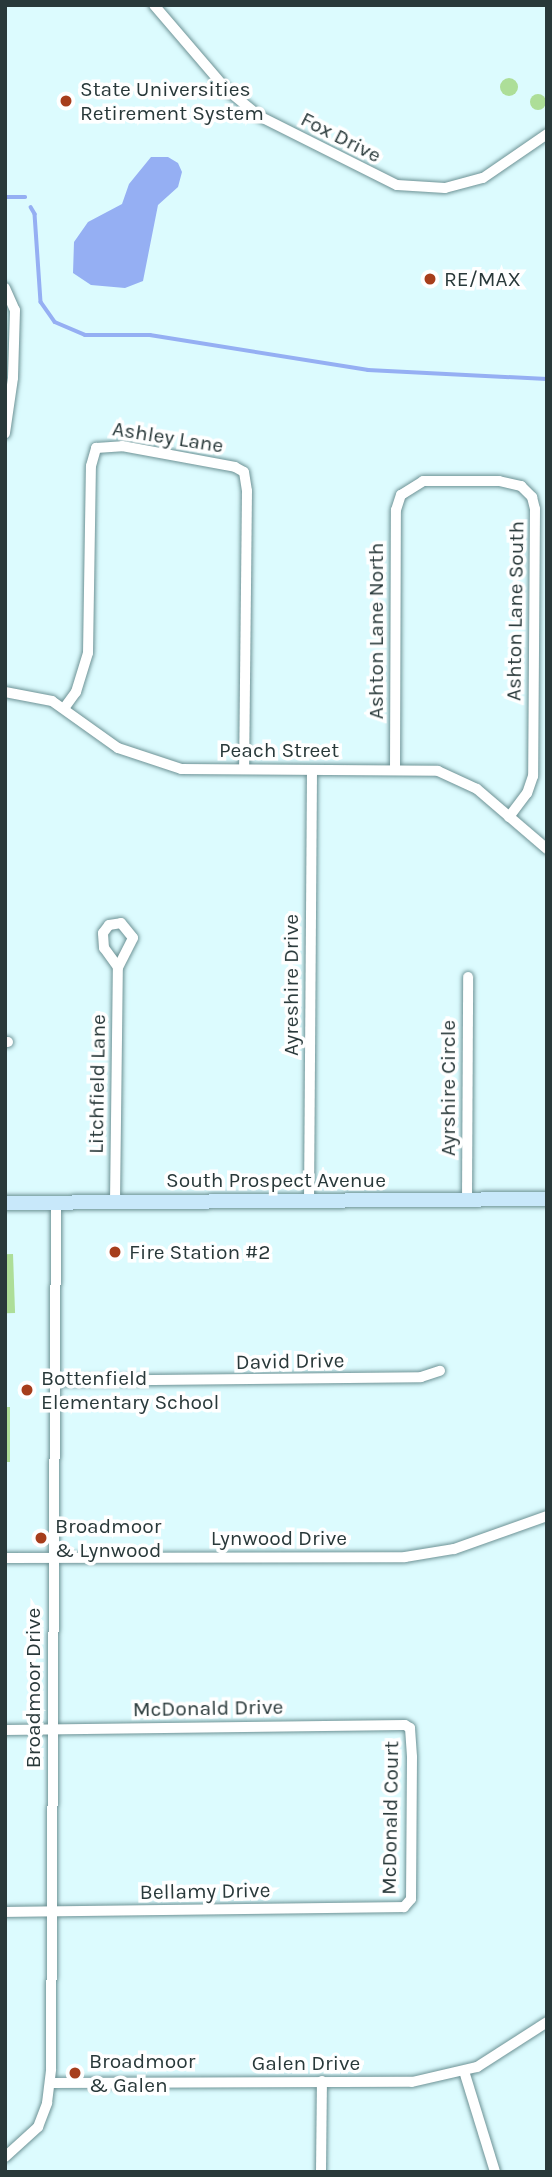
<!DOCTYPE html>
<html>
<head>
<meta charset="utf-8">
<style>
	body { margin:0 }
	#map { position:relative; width:552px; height:2177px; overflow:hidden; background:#dcfbfe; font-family:Karla,sans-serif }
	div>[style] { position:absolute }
	.green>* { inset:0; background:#adde98; transform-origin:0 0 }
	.round { border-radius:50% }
	.water>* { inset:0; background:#95aff3 }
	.stream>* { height:3.5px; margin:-1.75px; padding:0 1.75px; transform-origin:1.75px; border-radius:1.75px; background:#95aff3 }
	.roads { filter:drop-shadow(0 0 2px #6d9295) drop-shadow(0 0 2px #6d9295) }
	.minor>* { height:10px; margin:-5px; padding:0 5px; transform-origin:5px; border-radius:5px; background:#fff }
	.major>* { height:14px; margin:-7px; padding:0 7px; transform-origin:7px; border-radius:7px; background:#c8e8fa }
	.dots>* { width:19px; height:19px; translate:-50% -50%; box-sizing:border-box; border:4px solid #fff; border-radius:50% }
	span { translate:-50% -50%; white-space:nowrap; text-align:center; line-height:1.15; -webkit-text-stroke:7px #fff; paint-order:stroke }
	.poi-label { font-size:21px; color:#29393a }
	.left { translate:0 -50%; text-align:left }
	.street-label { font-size:21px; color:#29393a }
	.frame { position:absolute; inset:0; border:7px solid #29393a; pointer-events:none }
</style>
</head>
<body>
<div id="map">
	<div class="green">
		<i class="round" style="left:500px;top:78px;width:18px;height:18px"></i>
		<i class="round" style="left:530px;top:94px;width:16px;height:16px"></i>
		<i style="left:13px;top:1254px;width:59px;height:9px;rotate:88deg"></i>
		<i style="left:5px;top:1407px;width:5px;height:55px"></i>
	</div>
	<div class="water">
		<i style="clip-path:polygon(151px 157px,168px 157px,178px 163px,182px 172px,178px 187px,158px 205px,143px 281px,125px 288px,91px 285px,73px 273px,74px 242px,88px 222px,122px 204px,129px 184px)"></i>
	</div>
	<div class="stream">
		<i style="left:5px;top:197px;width:20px"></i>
		<i style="left:31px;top:207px;width:8px;rotate:60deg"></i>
		<i style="left:35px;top:214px;width:88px;rotate:86.1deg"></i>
		<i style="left:41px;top:302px;width:24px;rotate:55deg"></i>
		<i style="left:55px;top:322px;width:33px;rotate:23deg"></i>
		<i style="left:85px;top:335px;width:65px"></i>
		<i style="left:150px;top:335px;width:221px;rotate:9.1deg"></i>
		<i style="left:368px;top:370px;width:179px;rotate:2.9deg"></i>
	</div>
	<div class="roads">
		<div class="minor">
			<i style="left:154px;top:5px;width:111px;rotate:49.4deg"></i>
			<i style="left:226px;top:89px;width:43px;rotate:39.3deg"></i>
			<i style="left:259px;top:116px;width:154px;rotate:26.6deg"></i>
			<i style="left:397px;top:185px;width:48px;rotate:3.6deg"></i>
			<i style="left:445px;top:188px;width:39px;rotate:-15deg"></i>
			<i style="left:483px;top:178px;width:78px;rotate:-34.5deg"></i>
			<i style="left:5px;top:288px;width:24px;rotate:66deg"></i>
			<i style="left:15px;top:310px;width:68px;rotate:91.7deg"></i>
			<i style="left:13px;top:378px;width:56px;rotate:98.3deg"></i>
			<i style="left:5px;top:692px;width:48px;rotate:10.8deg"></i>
			<i style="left:52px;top:701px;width:81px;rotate:35.5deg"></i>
			<i style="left:118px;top:748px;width:66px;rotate:18.4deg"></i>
			<i style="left:181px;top:769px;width:257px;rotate:0.4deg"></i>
			<i style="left:438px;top:771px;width:43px;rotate:24.8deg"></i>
			<i style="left:477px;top:789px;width:92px;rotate:40.6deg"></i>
			<i style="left:65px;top:707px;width:19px;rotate:-54deg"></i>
			<i style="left:76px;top:692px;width:41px;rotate:-72.9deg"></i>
			<i style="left:88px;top:653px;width:187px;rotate:-89.1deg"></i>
			<i style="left:91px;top:466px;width:19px;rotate:-74deg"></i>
			<i style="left:96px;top:448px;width:26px;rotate:-4deg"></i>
			<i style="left:122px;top:446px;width:115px;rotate:10.5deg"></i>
			<i style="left:235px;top:467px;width:10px;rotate:29deg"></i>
			<i style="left:244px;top:472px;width:19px;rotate:81deg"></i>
			<i style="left:247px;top:491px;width:278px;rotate:90.6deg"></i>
			<i style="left:395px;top:769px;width:259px;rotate:-89.8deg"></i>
			<i style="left:396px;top:510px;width:16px;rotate:-72deg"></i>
			<i style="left:401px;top:495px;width:26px;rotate:-32deg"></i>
			<i style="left:423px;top:481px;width:76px"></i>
			<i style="left:499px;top:481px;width:23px;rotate:13deg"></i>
			<i style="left:521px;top:486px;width:16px;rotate:45deg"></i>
			<i style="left:532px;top:497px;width:12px;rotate:76deg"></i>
			<i style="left:535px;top:509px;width:267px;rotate:90.4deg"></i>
			<i style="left:533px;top:776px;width:18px;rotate:109deg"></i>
			<i style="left:527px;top:793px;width:30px;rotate:127deg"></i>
			<i style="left:121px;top:923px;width:19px;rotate:51deg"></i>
			<i style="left:133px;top:938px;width:33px;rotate:117deg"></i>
			<i style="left:118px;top:967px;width:24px;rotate:-126deg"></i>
			<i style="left:104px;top:948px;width:15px;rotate:-94deg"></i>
			<i style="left:103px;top:933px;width:10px;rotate:-53deg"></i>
			<i style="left:109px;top:925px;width:12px;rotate:-9deg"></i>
			<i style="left:5px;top:1042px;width:3px"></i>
			<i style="left:467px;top:1200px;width:223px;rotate:-89.7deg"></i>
			<i style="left:309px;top:1201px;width:431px;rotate:-89.6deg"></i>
			<i style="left:115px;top:1202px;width:235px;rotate:-89.3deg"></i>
			<i style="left:56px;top:1381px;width:365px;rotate:-0.6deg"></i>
			<i style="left:421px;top:1377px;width:20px;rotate:-18deg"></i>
			<i style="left:5px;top:1558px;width:400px;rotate:-0.1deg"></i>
			<i style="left:405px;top:1557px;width:50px;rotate:-9.3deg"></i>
			<i style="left:454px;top:1549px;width:99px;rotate:-19.5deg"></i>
			<i style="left:5px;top:1730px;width:400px;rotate:-0.7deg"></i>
			<i style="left:405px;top:1725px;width:6px;rotate:31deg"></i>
			<i style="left:410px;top:1728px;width:29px;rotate:86deg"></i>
			<i style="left:412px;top:1757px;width:142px;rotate:90.4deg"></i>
			<i style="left:411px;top:1899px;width:11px;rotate:131deg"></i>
			<i style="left:404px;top:1907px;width:399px;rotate:179.3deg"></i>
			<i style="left:464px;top:2071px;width:106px;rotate:72.9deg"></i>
			<i style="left:50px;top:2083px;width:362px;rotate:-0.2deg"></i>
			<i style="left:412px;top:2082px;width:67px;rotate:-13deg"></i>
			<i style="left:477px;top:2067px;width:83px;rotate:-32.7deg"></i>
			<i style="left:5px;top:2157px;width:45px;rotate:-42.3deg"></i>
			<i style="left:38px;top:2127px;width:26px;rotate:-69deg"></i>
			<i style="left:47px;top:2103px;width:34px;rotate:-83deg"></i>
			<i style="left:51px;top:2069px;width:866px;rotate:-89.67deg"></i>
			<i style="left:321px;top:2172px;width:91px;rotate:-89.4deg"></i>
		</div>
		<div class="major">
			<i style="left:5px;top:1203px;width:542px;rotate:-0.42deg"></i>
		</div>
	</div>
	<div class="dots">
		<i style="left:66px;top:101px;background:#a63e1c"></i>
		<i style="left:430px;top:279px;background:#a63e1c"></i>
		<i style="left:115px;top:1252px;background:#a63e1c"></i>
		<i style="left:27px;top:1390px;background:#a63e1c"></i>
		<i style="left:41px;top:1538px;background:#a63e1c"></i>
		<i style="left:75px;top:2073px;background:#a63e1c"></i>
	</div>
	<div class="poi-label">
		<span class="left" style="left:80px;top:101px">State Universities<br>Retirement System</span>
		<span class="left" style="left:444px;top:279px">RE/MAX</span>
		<span class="left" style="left:129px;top:1252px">Fire Station #2</span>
		<span class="left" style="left:41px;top:1390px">Bottenfield<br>Elementary School</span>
		<span class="left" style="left:55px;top:1538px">Broadmoor<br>&amp; Lynwood</span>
		<span class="left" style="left:89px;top:2073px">Broadmoor<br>&amp; Galen</span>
	</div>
	<div class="street-label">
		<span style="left:341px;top:137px;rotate:27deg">Fox Drive</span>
		<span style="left:168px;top:437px;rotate:9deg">Ashley Lane</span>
		<span style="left:515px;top:611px;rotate:-89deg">Ashton Lane South</span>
		<span style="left:376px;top:631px;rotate:-90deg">Ashton Lane North</span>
		<span style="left:279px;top:750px">Peach Street</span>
		<span style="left:291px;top:985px;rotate:-90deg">Ayreshire Drive</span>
		<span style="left:97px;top:1084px;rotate:-89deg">Litchfield Lane</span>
		<span style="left:448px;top:1088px;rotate:-90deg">Ayrshire Circle</span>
		<span style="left:276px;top:1180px">South Prospect Avenue</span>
		<span style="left:290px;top:1361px;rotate:-1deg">David Drive</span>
		<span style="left:279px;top:1538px">Lynwood Drive</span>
		<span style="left:33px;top:1688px;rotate:-90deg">Broadmoor Drive</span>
		<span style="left:208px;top:1708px;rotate:-1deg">McDonald Drive</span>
		<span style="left:390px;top:1818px;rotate:-89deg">McDonald Court</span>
		<span style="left:205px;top:1891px;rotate:-1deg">Bellamy Drive</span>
		<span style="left:306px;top:2063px">Galen Drive</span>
	</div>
	<div class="frame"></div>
</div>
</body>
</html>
